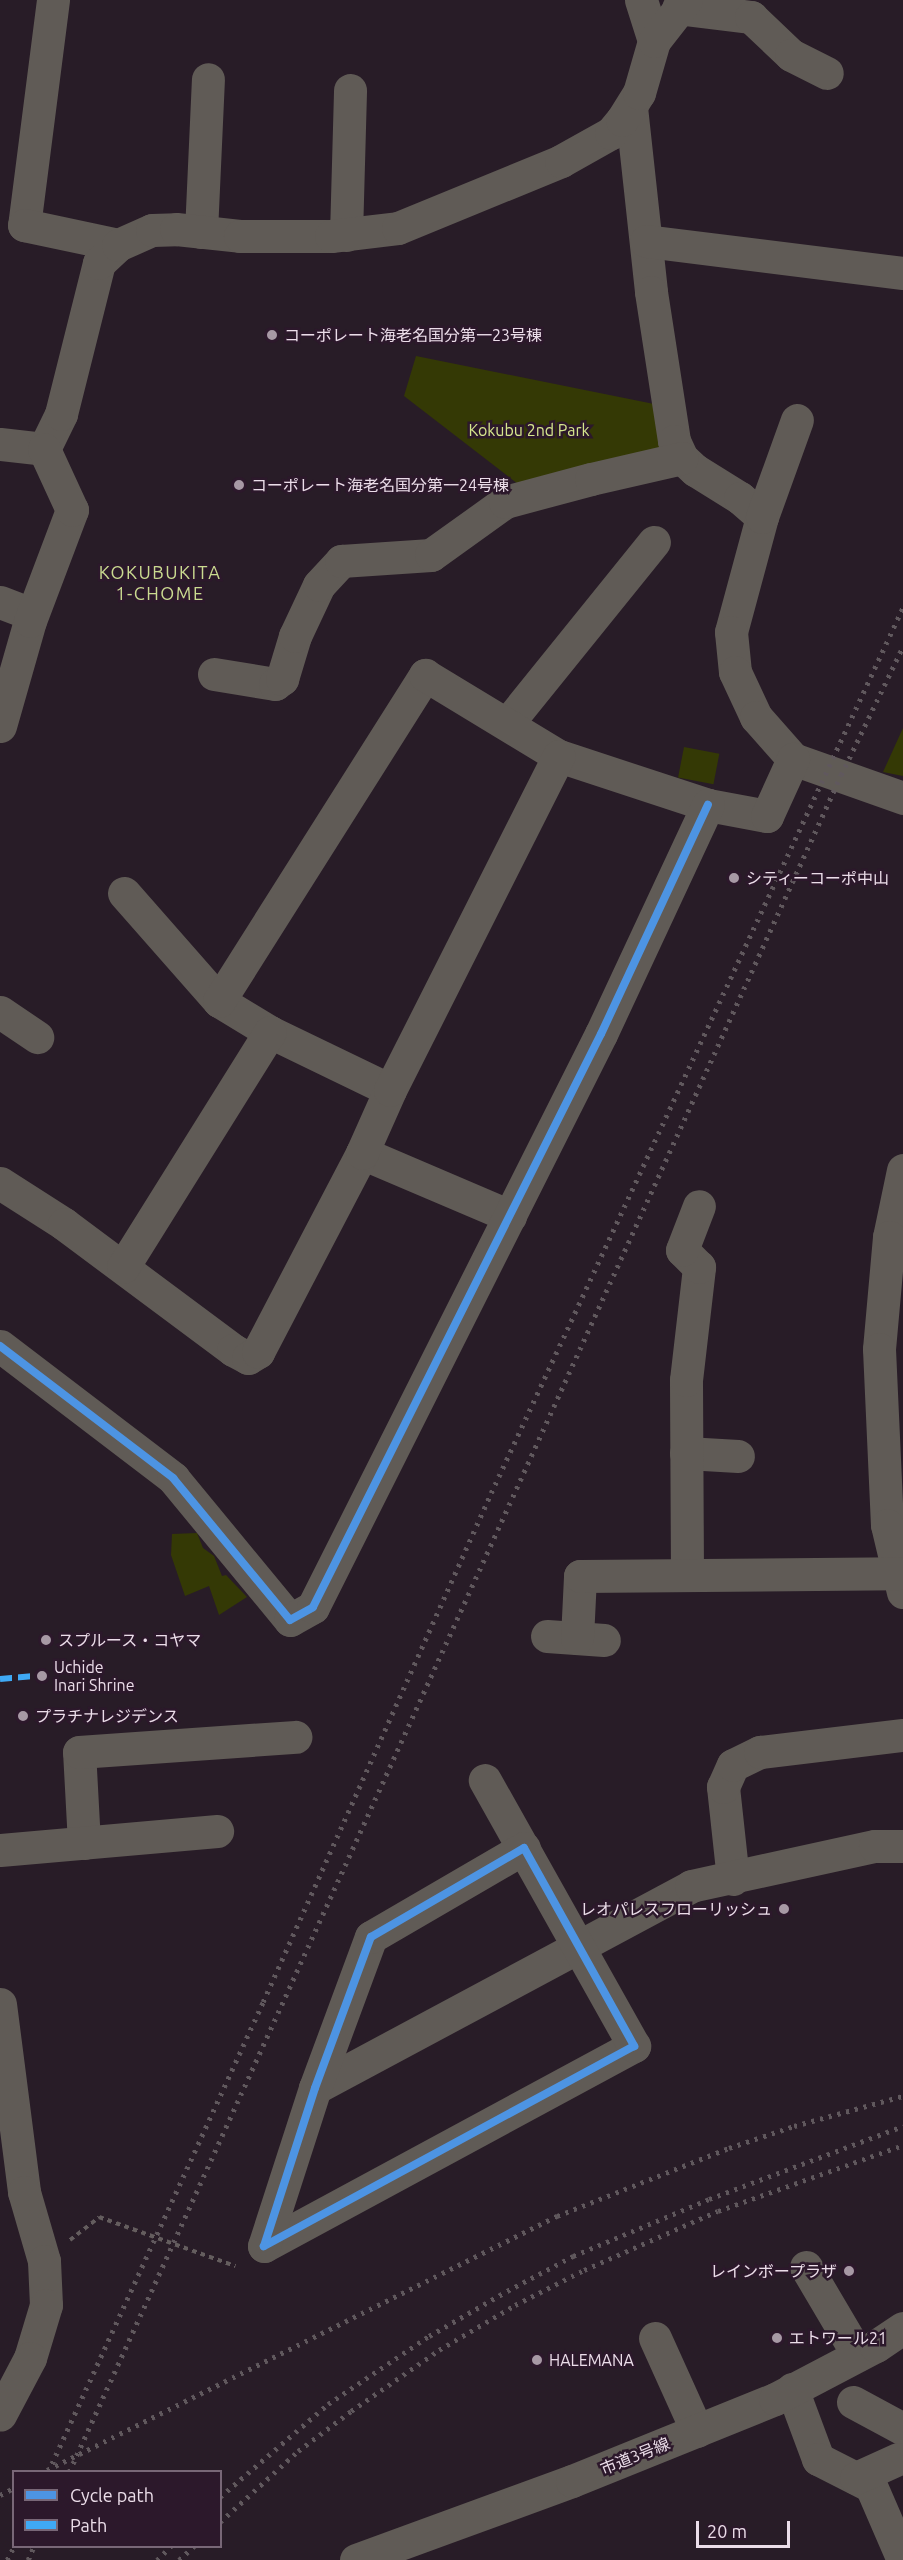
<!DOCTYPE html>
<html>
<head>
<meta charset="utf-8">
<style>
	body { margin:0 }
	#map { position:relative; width:903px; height:2560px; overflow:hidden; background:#281c27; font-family:Ubuntu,"Noto Sans JP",sans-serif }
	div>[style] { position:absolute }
	.green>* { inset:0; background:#343905; transform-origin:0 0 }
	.path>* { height:4px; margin-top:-2px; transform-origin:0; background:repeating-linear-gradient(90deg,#645d5e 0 4.5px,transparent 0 9px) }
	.minor>* { height:33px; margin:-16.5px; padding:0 16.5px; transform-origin:16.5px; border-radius:16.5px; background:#605b56 }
	.rail>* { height:4.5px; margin-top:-2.25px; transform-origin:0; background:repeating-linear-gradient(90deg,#60585d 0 3px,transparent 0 9px) }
	.path-bridge>* { height:4px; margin-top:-2px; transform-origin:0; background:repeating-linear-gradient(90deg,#645d5e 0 4.5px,transparent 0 9px) }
	.quiet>* { height:6px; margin-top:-3px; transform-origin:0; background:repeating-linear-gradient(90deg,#3fa9f5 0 12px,transparent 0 18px) }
	.cycleway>* { height:8px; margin:-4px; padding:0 4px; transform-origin:4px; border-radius:4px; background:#4d94e3 }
	.dots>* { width:16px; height:16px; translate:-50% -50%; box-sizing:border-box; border:3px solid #2c182b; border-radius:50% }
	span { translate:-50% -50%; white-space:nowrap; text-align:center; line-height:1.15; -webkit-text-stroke:5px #2c182b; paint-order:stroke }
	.poi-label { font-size:16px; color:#ebdde9 }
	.left { translate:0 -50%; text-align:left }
	.right { translate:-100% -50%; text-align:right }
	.park-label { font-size:16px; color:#d6e78d }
	.street-label { font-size:16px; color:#ebdde9 }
	.neighbourhood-label { font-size:18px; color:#cadb90; letter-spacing:1.5px }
	.legend { position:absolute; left:12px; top:2470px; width:210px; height:78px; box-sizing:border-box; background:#2c182b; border:2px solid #786777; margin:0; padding:8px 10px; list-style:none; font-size:18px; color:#ebdde9 }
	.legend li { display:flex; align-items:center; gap:12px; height:30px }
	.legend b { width:30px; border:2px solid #786777 }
	.scale { position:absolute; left:696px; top:2521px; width:94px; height:27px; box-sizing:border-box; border:3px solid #ebdde9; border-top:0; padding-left:8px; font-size:18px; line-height:21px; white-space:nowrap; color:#ebdde9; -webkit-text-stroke:4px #2c182b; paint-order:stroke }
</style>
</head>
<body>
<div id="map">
	<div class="green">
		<i style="clip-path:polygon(416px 356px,659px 405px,661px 450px,518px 484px,404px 396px)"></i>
		<i style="clip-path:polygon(903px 728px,903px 776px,883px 772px)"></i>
		<i style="left:684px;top:747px;width:36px;height:31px;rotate:11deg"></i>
		<i style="clip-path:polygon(197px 1533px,203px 1548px,214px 1556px,222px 1576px,226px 1575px,247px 1597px,219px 1615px,209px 1586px,185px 1596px,171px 1555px,172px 1534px)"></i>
	</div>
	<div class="path">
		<i style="left:70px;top:2240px;width:37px;rotate:-38deg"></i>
	</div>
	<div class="minor">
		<i style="left:53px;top:0;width:227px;rotate:97.3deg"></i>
		<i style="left:24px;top:225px;width:96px;rotate:12deg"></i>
		<i style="left:641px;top:0;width:43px;rotate:72.4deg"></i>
		<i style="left:678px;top:8px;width:74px;rotate:7deg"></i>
		<i style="left:751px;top:17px;width:55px;rotate:43.5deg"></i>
		<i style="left:791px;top:55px;width:40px;rotate:26.6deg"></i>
		<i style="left:631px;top:107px;width:186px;rotate:83.8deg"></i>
		<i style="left:651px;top:292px;width:151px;rotate:81.2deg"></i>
		<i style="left:674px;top:441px;width:19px;rotate:65deg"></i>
		<i style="left:682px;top:458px;width:18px;rotate:43deg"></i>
		<i style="left:695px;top:470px;width:53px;rotate:31.9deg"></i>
		<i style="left:740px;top:498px;width:29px;rotate:41deg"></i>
		<i style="left:762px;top:517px;width:119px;rotate:105.1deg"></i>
		<i style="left:731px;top:632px;width:40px;rotate:84.3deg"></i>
		<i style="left:735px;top:672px;width:50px;rotate:65deg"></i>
		<i style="left:756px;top:717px;width:56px;rotate:48.6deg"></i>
		<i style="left:793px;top:759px;width:117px;rotate:19.5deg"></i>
		<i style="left:201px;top:232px;width:153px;rotate:-87.4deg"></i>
		<i style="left:346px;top:235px;width:145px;rotate:-88.4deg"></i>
		<i style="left:646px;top:241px;width:259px;rotate:7.1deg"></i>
		<i style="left:0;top:444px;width:44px;rotate:6.5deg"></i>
		<i style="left:44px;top:449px;width:39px;rotate:-64deg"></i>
		<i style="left:61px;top:414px;width:156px;rotate:-75.9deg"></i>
		<i style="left:99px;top:263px;width:26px;rotate:-43deg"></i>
		<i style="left:118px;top:245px;width:37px;rotate:-24deg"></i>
		<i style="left:152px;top:230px;width:24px;rotate:-2deg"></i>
		<i style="left:176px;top:229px;width:64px;rotate:6.2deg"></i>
		<i style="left:240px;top:236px;width:91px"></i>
		<i style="left:331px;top:236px;width:67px;rotate:-6.8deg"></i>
		<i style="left:398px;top:228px;width:176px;rotate:-22.3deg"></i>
		<i style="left:561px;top:161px;width:57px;rotate:-29.2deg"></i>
		<i style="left:611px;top:133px;width:17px;rotate:-50deg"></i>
		<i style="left:622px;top:120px;width:32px;rotate:-58deg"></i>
		<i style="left:639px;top:93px;width:54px;rotate:-73.9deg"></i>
		<i style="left:654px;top:41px;width:52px;rotate:-52deg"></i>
		<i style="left:762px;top:517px;width:103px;rotate:-70.2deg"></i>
		<i style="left:0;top:602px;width:34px;rotate:21deg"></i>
		<i style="left:214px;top:674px;width:62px;rotate:9.3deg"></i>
		<i style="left:275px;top:684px;width:9px;rotate:-36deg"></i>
		<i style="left:282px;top:679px;width:45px;rotate:-73.2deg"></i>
		<i style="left:295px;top:636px;width:56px;rotate:-64.8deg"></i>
		<i style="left:319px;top:585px;width:33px;rotate:-47deg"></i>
		<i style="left:341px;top:561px;width:90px;rotate:-3.8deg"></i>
		<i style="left:431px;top:555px;width:91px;rotate:-35.6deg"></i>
		<i style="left:505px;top:502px;width:89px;rotate:-15deg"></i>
		<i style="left:591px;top:479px;width:93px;rotate:-13deg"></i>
		<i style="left:507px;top:724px;width:234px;rotate:-51.1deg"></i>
		<i style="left:0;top:726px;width:109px;rotate:-74.1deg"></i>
		<i style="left:30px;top:621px;width:119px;rotate:-69.3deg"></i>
		<i style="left:72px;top:510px;width:67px;rotate:-114.7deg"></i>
		<i style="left:124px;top:893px;width:144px;rotate:48.7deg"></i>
		<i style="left:219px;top:1001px;width:60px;rotate:31.3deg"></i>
		<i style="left:270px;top:1032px;width:133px;rotate:25.8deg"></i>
		<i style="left:219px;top:1001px;width:386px;rotate:-57.7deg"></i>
		<i style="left:425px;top:675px;width:157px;rotate:31.2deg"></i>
		<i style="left:559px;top:756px;width:157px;rotate:18.2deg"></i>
		<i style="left:708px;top:805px;width:60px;rotate:10.6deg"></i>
		<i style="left:767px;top:816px;width:63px;rotate:-65.5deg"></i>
		<i style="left:0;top:1012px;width:45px;rotate:34deg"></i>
		<i style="left:362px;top:1153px;width:161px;rotate:23.1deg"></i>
		<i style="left:903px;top:1170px;width:68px;rotate:101.8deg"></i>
		<i style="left:889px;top:1237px;width:112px;rotate:95.1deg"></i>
		<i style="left:879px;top:1349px;width:176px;rotate:87.4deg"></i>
		<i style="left:887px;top:1525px;width:69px;rotate:76.6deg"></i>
		<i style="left:0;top:1183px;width:76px;rotate:32.6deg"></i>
		<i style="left:64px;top:1224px;width:211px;rotate:36.7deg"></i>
		<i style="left:233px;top:1350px;width:17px;rotate:28deg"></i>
		<i style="left:248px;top:1358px;width:12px;rotate:-31deg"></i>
		<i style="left:258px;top:1352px;width:225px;rotate:-62.4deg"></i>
		<i style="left:362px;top:1153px;width:69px;rotate:-66deg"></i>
		<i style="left:390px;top:1090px;width:374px;rotate:-63.2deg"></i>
		<i style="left:123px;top:1267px;width:277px;rotate:-58deg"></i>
		<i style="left:0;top:1346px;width:218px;rotate:37.3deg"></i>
		<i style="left:173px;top:1478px;width:184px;rotate:50.5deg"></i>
		<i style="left:290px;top:1620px;width:26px;rotate:-29deg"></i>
		<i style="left:313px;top:1607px;width:641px;rotate:-63.32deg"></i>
		<i style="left:601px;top:1034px;width:253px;rotate:-65deg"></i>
		<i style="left:686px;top:1453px;width:52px;rotate:3.3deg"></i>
		<i style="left:687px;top:1575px;width:195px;rotate:-90.3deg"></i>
		<i style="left:686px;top:1380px;width:114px;rotate:-83.4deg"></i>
		<i style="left:699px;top:1267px;width:24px;rotate:-135deg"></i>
		<i style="left:682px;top:1250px;width:47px;rotate:-68.9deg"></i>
		<i style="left:547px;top:1636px;width:57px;rotate:4deg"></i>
		<i style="left:577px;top:1638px;width:62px;rotate:-87.2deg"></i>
		<i style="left:580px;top:1576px;width:318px;rotate:-0.5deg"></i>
		<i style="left:84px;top:1843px;width:91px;rotate:-93.1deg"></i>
		<i style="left:79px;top:1752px;width:217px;rotate:-4deg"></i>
		<i style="left:0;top:1850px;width:218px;rotate:-5deg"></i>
		<i style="left:733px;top:1879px;width:93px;rotate:-96.2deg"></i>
		<i style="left:723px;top:1787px;width:24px;rotate:-66deg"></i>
		<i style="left:733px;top:1765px;width:30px;rotate:-26deg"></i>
		<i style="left:760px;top:1752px;width:144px;rotate:-6.8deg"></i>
		<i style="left:0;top:2004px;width:190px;rotate:82.7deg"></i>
		<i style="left:24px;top:2192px;width:72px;rotate:73.8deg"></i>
		<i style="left:44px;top:2261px;width:44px;rotate:87.4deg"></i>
		<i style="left:46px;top:2305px;width:55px;rotate:106.8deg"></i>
		<i style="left:30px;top:2358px;width:64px;rotate:117.8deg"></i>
		<i style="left:315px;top:2088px;width:427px;rotate:-28.2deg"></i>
		<i style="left:691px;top:1886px;width:188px;rotate:-12.3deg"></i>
		<i style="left:875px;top:1846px;width:28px"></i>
		<i style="left:264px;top:2246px;width:421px;rotate:-28.4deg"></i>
		<i style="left:634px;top:2046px;width:305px;rotate:-119.3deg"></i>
		<i style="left:264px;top:2246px;width:166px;rotate:-72.1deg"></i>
		<i style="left:315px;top:2088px;width:161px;rotate:-69.7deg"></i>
		<i style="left:371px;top:1937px;width:177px;rotate:-30.2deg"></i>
		<i style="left:806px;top:2267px;width:102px;rotate:59.4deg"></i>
		<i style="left:655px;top:2338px;width:102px;rotate:65.7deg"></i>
		<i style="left:792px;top:2389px;width:75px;rotate:69.6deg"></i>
		<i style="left:818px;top:2459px;width:59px;rotate:27deg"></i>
		<i style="left:871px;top:2486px;width:81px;rotate:66.6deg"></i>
		<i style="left:853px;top:2402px;width:57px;rotate:28.4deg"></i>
		<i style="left:856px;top:2478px;width:46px;rotate:-24.3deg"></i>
		<i style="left:356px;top:2560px;width:230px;rotate:-20.1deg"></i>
		<i style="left:572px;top:2481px;width:219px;rotate:-22deg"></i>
		<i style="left:775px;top:2399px;width:114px;rotate:-27.7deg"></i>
		<i style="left:876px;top:2346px;width:32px;rotate:-34deg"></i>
	</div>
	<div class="rail">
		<i style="left:47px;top:2470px;width:570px;rotate:-26.48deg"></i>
		<i style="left:557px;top:2216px;width:185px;rotate:-21.6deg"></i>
		<i style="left:729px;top:2148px;width:69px;rotate:-18.7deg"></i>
		<i style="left:794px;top:2126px;width:113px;rotate:-15.4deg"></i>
		<i style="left:48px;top:2472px;width:517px;rotate:-65.42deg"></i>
		<i style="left:263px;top:2002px;width:558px;rotate:-65.87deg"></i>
		<i style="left:491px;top:1493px;width:977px;rotate:-65.06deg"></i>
		<i style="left:69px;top:2472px;width:1864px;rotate:-65.54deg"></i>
		<i style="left:841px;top:775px;width:143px;rotate:-64.3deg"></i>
		<i style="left:0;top:2495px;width:16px;rotate:-27deg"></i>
		<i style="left:220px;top:2497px;width:143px;rotate:-40.7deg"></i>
		<i style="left:328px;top:2404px;width:122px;rotate:-34deg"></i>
		<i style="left:429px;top:2336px;width:90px;rotate:-30deg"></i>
		<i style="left:507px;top:2291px;width:75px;rotate:-27.9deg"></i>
		<i style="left:573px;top:2256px;width:147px;rotate:-22.7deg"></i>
		<i style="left:709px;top:2199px;width:207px;rotate:-20.6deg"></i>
		<i style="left:220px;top:2522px;width:105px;rotate:-42.3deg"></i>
		<i style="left:298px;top:2451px;width:66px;rotate:-37deg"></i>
		<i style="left:351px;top:2411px;width:107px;rotate:-34.7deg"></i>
		<i style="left:439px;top:2350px;width:88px;rotate:-30.6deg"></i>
		<i style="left:515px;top:2305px;width:77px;rotate:-26.9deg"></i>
		<i style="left:584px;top:2270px;width:146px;rotate:-23.8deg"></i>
		<i style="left:718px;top:2211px;width:196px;rotate:-19.6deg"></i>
		<i style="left:7px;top:2560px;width:16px;rotate:-63deg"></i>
		<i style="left:28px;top:2560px;width:15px;rotate:-67deg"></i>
		<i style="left:157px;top:2560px;width:20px;rotate:-45deg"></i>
		<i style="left:179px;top:2560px;width:21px;rotate:-43deg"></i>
	</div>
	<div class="path-bridge">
		<i style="left:99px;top:2217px;width:145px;rotate:19.8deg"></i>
	</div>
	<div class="quiet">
		<i style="left:0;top:1679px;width:34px;rotate:-5deg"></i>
	</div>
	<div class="cycleway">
		<i style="left:0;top:1346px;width:218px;rotate:37.3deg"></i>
		<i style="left:173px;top:1478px;width:184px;rotate:50.5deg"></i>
		<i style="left:290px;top:1620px;width:26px;rotate:-29deg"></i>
		<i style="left:313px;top:1607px;width:641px;rotate:-63.32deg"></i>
		<i style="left:601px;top:1034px;width:253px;rotate:-65deg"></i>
		<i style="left:524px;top:1848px;width:227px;rotate:60.9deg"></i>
		<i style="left:634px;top:2046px;width:421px;rotate:151.6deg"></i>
		<i style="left:264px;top:2246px;width:166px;rotate:-72.1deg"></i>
		<i style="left:315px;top:2088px;width:161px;rotate:-69.7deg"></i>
		<i style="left:371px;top:1937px;width:177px;rotate:-30.2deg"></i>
	</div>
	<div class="dots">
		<i style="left:272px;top:335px;background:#a799a5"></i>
		<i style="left:239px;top:485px;background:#a799a5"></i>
		<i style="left:734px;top:878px;background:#a799a5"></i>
		<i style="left:46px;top:1640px;background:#a799a5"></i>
		<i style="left:42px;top:1676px;background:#a799a5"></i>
		<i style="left:23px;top:1716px;background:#a799a5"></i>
		<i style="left:784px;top:1909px;background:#a799a5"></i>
		<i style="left:849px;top:2271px;background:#a799a5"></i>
		<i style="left:777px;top:2338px;background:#a799a5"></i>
		<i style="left:537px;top:2360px;background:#a799a5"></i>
	</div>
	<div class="poi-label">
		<span class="left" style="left:284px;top:335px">コーポレート海老名国分第一23号棟</span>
		<span class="left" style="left:251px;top:485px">コーポレート海老名国分第一24号棟</span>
		<span class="left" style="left:746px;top:878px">シティーコーポ中山</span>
		<span class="left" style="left:58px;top:1640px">スプルース・コヤマ</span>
		<span class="left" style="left:54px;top:1676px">Uchide<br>Inari Shrine</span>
		<span class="left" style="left:35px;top:1716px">プラチナレジデンス</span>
		<span class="right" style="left:772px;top:1909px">レオパレスフローリッシュ</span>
		<span class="right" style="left:837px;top:2271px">レインボープラザ</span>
		<span class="left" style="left:789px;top:2338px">エトワール21</span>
		<span class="left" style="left:549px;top:2360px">HALEMANA</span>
	</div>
	<div class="park-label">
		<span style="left:529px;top:430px">Kokubu 2nd Park</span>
	</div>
	<div class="street-label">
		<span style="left:635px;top:2456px;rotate:-22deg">市道3号線</span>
	</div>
	<div class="neighbourhood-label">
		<span style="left:160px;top:583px">KOKUBUKITA<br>1-CHOME</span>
	</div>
	<ul class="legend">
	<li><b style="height:8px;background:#4d94e3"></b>Cycle path</li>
	<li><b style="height:8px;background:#3fa9f5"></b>Path</li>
	</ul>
	<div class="scale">20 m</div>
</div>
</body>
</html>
